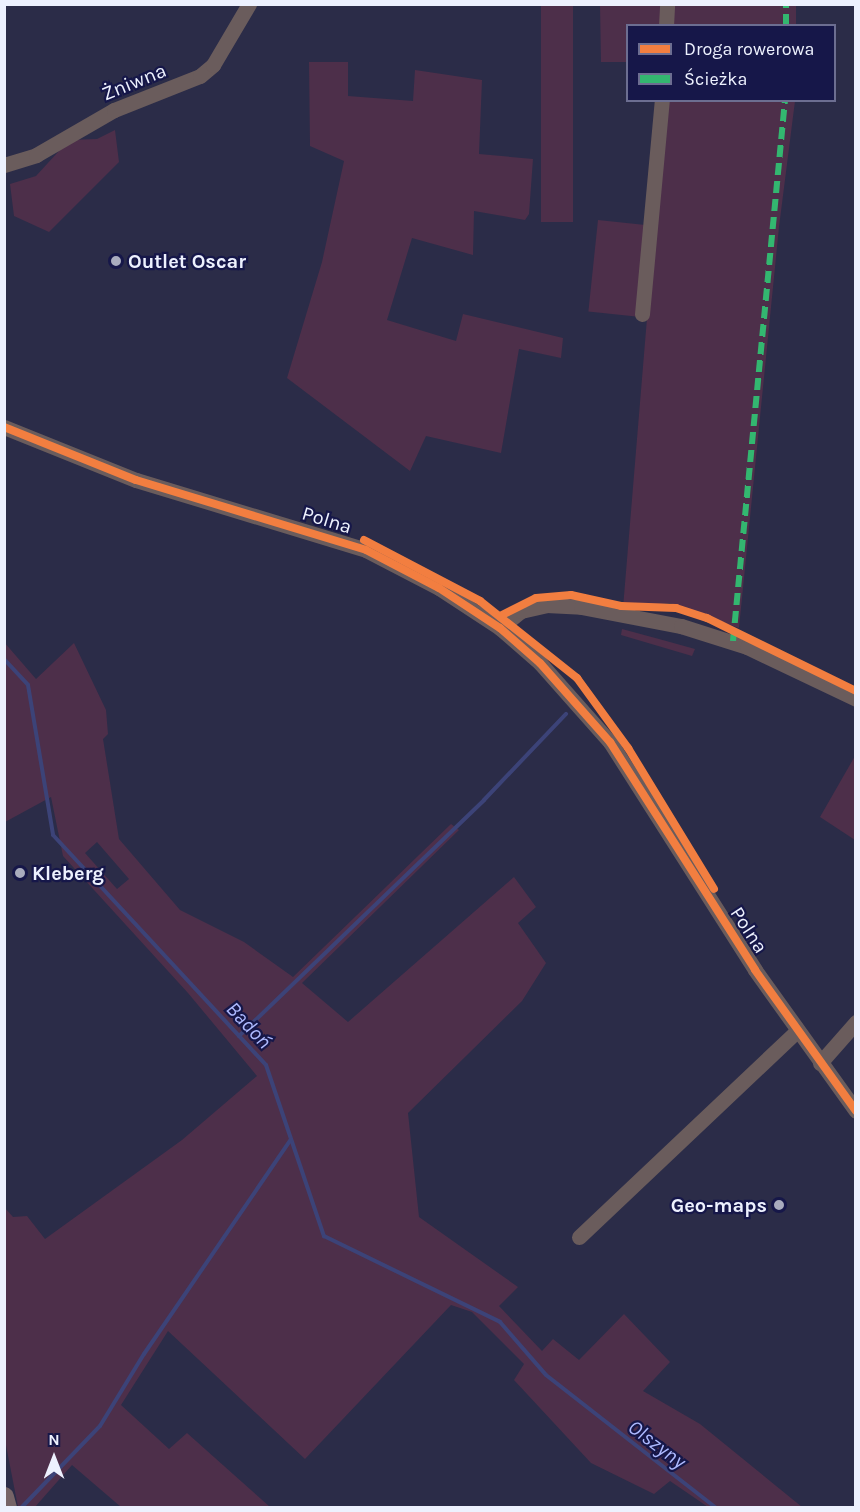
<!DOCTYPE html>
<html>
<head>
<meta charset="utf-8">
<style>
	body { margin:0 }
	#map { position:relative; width:860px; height:1512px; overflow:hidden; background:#2b2c48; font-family:Karla,sans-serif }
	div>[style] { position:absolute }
	.green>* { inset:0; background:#4d2f4a; transform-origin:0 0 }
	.stream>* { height:4px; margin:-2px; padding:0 2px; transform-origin:2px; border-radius:2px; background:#3c4378 }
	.minor>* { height:15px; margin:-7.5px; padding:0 7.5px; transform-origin:7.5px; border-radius:7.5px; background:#6a5c5c }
	.major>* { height:20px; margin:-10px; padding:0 10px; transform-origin:10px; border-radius:10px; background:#766467 }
	.quiet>* { height:6px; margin-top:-3px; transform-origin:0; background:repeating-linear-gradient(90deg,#33b770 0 12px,transparent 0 18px) }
	.cycleway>* { height:8px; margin:-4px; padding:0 4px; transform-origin:4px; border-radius:4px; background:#f27e40 }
	.dots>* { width:16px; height:16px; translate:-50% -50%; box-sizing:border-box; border:3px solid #161749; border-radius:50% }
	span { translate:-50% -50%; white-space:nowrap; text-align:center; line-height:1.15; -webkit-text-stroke:4.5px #161749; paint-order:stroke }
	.street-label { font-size:20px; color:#edf1fe }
	.poi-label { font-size:20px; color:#edf1fe; font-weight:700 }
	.left { translate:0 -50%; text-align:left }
	.right { translate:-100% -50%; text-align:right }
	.water-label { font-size:21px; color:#adb9fe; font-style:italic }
	.frame { position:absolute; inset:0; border:6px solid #edf1fe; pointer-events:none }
	.legend { position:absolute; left:626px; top:24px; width:210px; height:78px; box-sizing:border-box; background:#161749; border:2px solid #6c6e91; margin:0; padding:8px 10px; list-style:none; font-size:18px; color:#edf1fe }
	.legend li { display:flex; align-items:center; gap:12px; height:30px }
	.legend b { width:30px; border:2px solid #6c6e91 }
	.north { position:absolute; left:24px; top:1428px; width:60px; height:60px; -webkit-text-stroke:4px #161749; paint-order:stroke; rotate:0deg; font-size:16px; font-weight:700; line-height:24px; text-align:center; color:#edf1fe }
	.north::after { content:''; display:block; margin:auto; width:21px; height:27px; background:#edf1fe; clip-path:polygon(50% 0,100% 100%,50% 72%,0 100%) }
</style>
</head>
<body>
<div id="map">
	<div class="green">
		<i style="left:541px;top:5px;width:32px;height:217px"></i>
		<i style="clip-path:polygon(600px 5px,664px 5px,662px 25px,628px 26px,627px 62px,601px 62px)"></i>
		<i style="left:671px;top:5px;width:125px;height:21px"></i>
		<i style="clip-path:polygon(309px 62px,348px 62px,348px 96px,413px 101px,415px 70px,482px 80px,479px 154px,533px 159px,529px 214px,525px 220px,474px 211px,473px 255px,412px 238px,387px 320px,456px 341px,463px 314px,563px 338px,561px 358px,519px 349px,501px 453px,426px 436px,410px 471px,287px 378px,322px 262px,344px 161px,310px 146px)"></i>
		<i style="clip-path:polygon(665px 101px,795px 101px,779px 227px,739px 628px,670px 603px,623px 608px)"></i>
		<i style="clip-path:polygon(115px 130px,119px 162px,49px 232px,14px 216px,10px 184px,36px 176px,69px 140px,97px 139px)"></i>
		<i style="left:598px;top:220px;width:50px;height:92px;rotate:6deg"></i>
		<i style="clip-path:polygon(622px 629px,659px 639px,695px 649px,692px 656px,621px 635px)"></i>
		<i style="clip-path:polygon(evenodd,4px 642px,36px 679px,74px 643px,106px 710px,108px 734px,103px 739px,119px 839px,180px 910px,244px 942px,293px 977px,451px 824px,459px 830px,302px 983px,348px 1022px,514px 877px,536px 907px,518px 923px,546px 963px,522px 1001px,408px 1113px,419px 1217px,518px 1287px,499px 1306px,542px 1351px,553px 1339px,579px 1360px,624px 1314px,670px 1362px,643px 1391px,700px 1424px,802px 1507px,708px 1507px,670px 1481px,654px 1494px,591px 1463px,514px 1380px,524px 1364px,472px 1312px,451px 1305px,305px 1459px,168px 1331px,121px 1405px,169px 1449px,187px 1433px,270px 1507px,121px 1507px,72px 1465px,35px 1507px,18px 1507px,4px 1435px,5px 1208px,13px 1217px,27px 1216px,45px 1239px,182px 1140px,257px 1076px,188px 993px,63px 856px,51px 797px,5px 822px,4px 642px,97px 842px,129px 879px,117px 889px,85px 853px,97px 842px)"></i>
		<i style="clip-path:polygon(855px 756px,855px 840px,820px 817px)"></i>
	</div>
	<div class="stream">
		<i style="left:4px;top:659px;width:35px;rotate:47deg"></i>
		<i style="left:28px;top:685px;width:152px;rotate:80.5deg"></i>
		<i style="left:53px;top:835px;width:313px;rotate:47.2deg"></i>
		<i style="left:266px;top:1065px;width:181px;rotate:71.3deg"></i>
		<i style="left:324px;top:1236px;width:196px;rotate:26deg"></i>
		<i style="left:500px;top:1322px;width:70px;rotate:49deg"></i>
		<i style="left:546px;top:1375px;width:216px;rotate:38deg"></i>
		<i style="left:239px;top:1036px;width:340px;rotate:-43.9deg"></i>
		<i style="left:484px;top:800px;width:119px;rotate:-46.4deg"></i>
		<i style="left:21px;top:1508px;width:114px;rotate:-46.1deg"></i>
		<i style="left:100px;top:1426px;width:84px;rotate:-58.6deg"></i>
		<i style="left:144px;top:1354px;width:260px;rotate:-55.6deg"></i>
	</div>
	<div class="minor">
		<i style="left:666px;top:26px;width:22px;rotate:-87deg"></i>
		<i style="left:4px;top:165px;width:34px;rotate:-17deg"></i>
		<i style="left:36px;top:155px;width:90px;rotate:-30deg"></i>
		<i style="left:114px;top:110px;width:92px;rotate:-21.6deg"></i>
		<i style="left:200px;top:76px;width:17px;rotate:-40deg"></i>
		<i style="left:213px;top:65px;width:71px;rotate:-59.5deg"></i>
		<i style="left:642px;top:314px;width:215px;rotate:-84.7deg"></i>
		<i style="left:4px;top:427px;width:142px;rotate:21.9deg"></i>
		<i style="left:136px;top:480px;width:240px;rotate:16.9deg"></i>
		<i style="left:366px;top:550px;width:82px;rotate:27.5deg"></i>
		<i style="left:439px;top:588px;width:73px;rotate:33.3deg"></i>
		<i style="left:500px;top:628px;width:53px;rotate:41.2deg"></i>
		<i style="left:540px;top:663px;width:106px;rotate:48.5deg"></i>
		<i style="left:610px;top:742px;width:270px;rotate:57.5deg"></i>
		<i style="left:755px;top:970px;width:173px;rotate:54.4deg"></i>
		<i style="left:500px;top:628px;width:27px;rotate:-39deg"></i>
		<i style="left:521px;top:611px;width:26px;rotate:-13deg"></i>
		<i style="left:546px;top:605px;width:35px;rotate:3deg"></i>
		<i style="left:581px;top:607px;width:102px;rotate:10.8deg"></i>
		<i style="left:681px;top:626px;width:69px;rotate:17.7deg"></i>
		<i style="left:747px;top:647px;width:121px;rotate:25.5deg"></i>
		<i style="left:820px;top:1063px;width:55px;rotate:-48.7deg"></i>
		<i style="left:579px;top:1237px;width:300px;rotate:-43.4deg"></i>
	</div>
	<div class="major">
		<i style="left:4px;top:1497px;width:11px;rotate:75deg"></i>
	</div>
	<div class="quiet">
		<i style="left:786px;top:26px;width:22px;rotate:-90deg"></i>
		<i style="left:733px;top:641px;width:543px;rotate:-84.51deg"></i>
	</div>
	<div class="cycleway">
		<i style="left:4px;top:427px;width:142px;rotate:21.9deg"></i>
		<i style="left:136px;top:480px;width:240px;rotate:16.9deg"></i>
		<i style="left:366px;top:550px;width:82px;rotate:27.5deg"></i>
		<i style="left:439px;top:588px;width:73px;rotate:33.3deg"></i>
		<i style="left:500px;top:628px;width:53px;rotate:41.2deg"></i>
		<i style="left:540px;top:663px;width:106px;rotate:48.5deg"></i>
		<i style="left:610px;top:742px;width:270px;rotate:57.5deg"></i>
		<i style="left:755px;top:970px;width:173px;rotate:54.4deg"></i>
		<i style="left:364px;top:540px;width:131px;rotate:27.7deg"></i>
		<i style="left:480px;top:601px;width:124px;rotate:38.4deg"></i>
		<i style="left:577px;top:678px;width:87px;rotate:53.9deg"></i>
		<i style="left:628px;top:748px;width:165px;rotate:58.6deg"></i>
		<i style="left:500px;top:616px;width:40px;rotate:-26.6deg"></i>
		<i style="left:536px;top:598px;width:35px;rotate:-5deg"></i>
		<i style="left:571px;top:595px;width:51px;rotate:12.4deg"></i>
		<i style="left:621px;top:606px;width:55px;rotate:2.1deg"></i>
		<i style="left:676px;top:608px;width:33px;rotate:18deg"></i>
		<i style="left:707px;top:618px;width:166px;rotate:26.1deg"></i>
	</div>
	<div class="dots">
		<i style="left:116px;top:261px;background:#a9acbe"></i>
		<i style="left:20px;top:873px;background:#a9acbe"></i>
		<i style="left:779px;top:1205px;background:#a9acbe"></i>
	</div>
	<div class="street-label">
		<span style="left:134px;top:82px;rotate:-22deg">Żniwna</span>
		<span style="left:327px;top:520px;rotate:17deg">Polna</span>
		<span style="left:749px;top:930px;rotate:57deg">Polna</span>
	</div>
	<div class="poi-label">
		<span class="left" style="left:128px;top:261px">Outlet Oscar</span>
		<span class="left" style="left:32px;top:873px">Kleberg</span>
		<span class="right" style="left:767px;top:1205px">Geo-maps</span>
	</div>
	<div class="water-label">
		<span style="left:249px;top:1025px;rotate:47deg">Badoń</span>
		<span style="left:657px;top:1444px;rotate:37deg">Olszyny</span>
	</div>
	<div class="frame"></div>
	<ul class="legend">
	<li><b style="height:8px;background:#f27e40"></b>Droga rowerowa</li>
	<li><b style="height:8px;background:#33b770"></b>Ścieżka</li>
	</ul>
	<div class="north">N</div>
</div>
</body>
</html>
